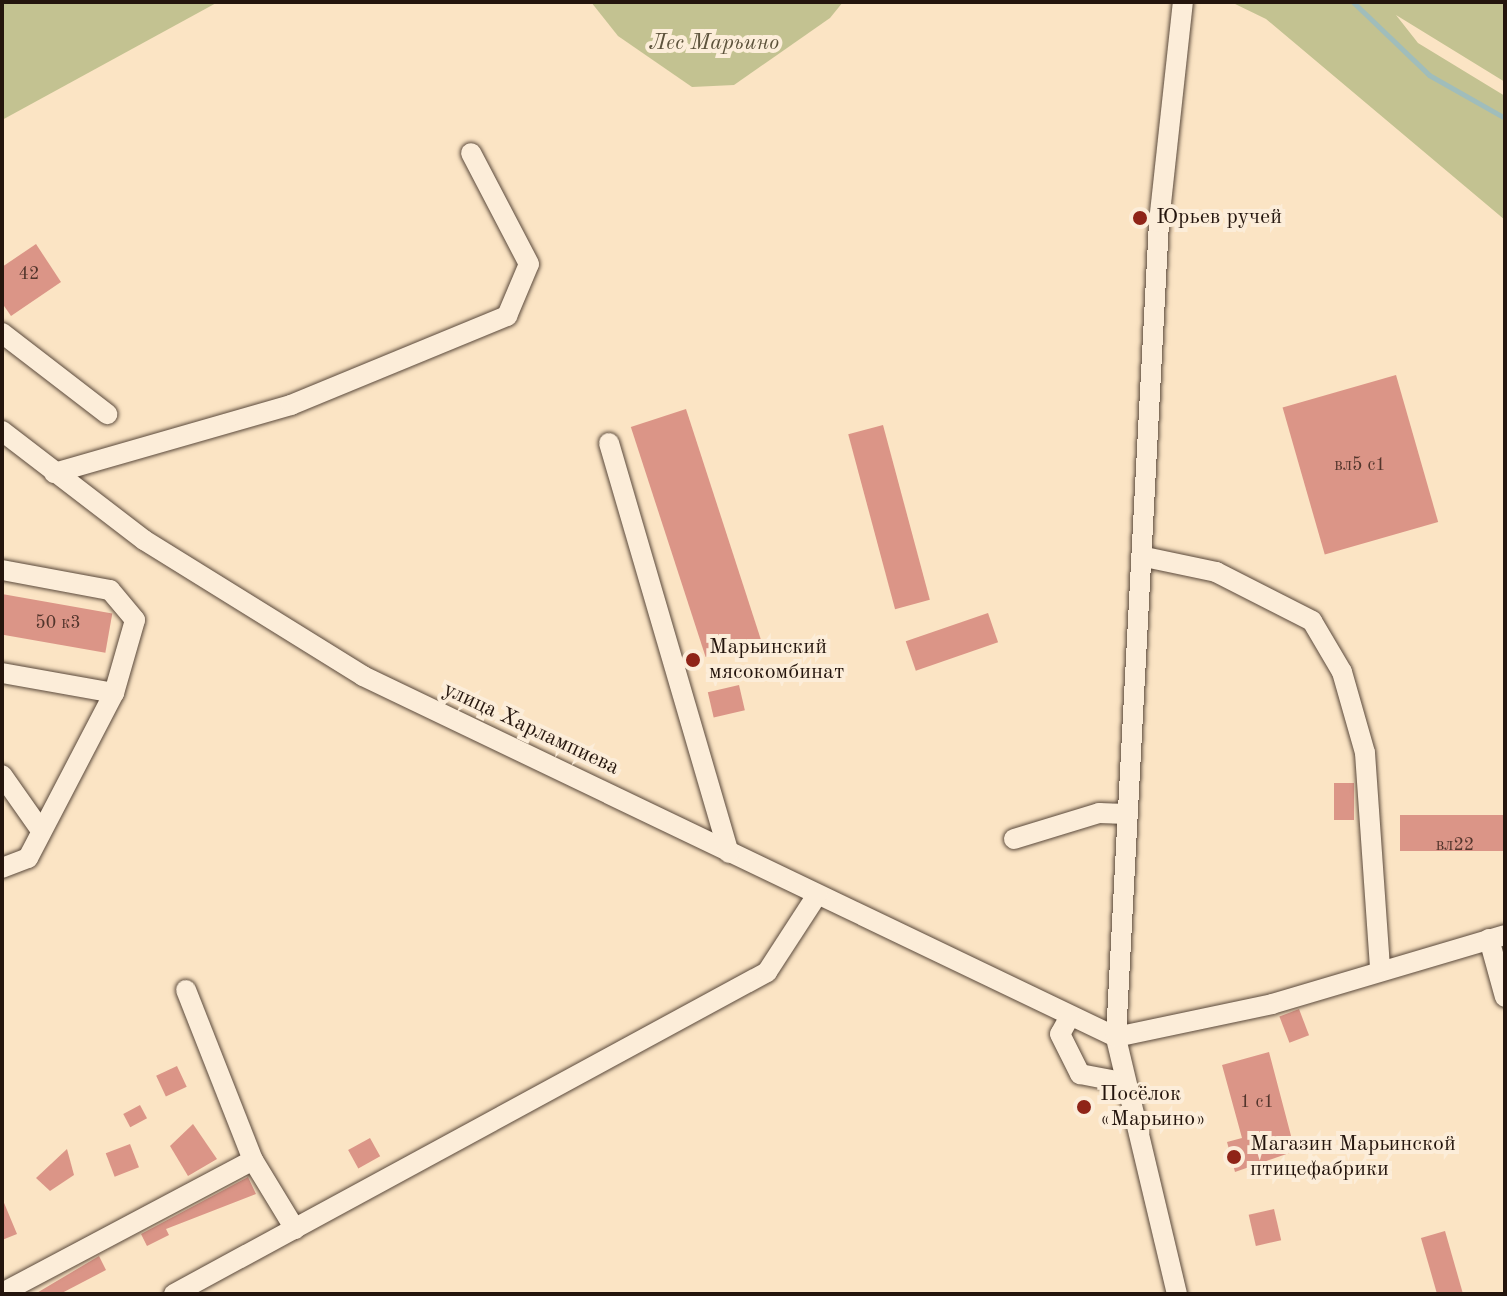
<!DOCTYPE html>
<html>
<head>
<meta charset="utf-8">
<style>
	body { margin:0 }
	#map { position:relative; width:1507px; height:1296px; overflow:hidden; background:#fbe4c4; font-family:"Old Standard TT",serif }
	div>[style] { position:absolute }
	.green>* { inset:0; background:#c3c291 }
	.stream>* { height:5px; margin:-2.5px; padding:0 2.5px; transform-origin:2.5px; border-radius:2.5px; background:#a0bdbb }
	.building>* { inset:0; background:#db9587; transform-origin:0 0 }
	.roads { filter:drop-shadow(0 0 2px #5a493b) drop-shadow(0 0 2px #5a493b) }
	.minor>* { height:20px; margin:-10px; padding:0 10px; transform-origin:10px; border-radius:10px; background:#fcedd9 }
	.dots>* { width:22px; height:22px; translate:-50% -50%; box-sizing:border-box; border:4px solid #fcedd9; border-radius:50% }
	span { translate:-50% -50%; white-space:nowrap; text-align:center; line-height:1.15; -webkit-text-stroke:8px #fcedd9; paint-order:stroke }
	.number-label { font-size:18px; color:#52352c }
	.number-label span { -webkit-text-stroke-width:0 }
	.park-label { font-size:22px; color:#5c523b; font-style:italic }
	.poi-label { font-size:22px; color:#24150d }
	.left { translate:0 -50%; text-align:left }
	.street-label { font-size:22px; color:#24150d }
	.frame { position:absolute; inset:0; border:4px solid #24150d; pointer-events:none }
</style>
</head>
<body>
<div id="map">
	<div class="green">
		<i style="clip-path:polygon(2px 2px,218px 2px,2px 120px)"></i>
		<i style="clip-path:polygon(591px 2px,843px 2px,830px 18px,734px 85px,692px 87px,618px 36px)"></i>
		<i style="clip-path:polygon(1231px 2px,1505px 2px,1505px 82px,1396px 15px,1418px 43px,1505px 96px,1505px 220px,1266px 19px)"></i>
	</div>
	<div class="stream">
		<i style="left:1353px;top:2px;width:105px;rotate:43.8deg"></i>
		<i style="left:1429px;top:75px;width:87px;rotate:29.5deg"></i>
	</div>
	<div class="building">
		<i style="clip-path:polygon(36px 244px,61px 282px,11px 316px,2px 303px,2px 267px)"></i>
		<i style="left:1396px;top:375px;width:153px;height:118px;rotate:74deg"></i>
		<i style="left:686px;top:409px;width:242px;height:58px;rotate:72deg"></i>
		<i style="left:883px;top:425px;width:181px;height:36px;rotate:75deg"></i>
		<i style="left:2px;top:594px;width:112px;height:40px;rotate:10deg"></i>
		<i style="left:988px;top:613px;width:31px;height:87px;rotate:71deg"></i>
		<i style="left:739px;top:685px;width:26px;height:32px;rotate:77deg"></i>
		<i style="left:1334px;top:783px;width:20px;height:37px"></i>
		<i style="left:1505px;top:815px;width:36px;height:105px;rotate:90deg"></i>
		<i style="left:1299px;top:1009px;width:28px;height:21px;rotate:69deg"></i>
		<i style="clip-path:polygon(1269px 1052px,1295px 1151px,1235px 1172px,1227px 1142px,1242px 1138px,1222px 1065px)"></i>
		<i style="left:177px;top:1066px;width:23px;height:23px;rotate:65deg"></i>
		<i style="left:140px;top:1105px;width:15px;height:19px;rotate:62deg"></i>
		<i style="clip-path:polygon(193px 1124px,217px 1159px,188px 1176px,170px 1146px)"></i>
		<i style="left:370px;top:1138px;width:21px;height:25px;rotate:61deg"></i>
		<i style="left:130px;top:1144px;width:25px;height:26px;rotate:69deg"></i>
		<i style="clip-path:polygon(67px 1149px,74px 1175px,50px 1191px,36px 1178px)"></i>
		<i style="clip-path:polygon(248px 1177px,256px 1194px,166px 1229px,169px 1235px,147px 1246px,141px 1234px)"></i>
		<i style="clip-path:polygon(2px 1198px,17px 1234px,2px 1240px)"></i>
		<i style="left:1274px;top:1209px;width:32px;height:26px;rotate:77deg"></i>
		<i style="left:1445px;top:1231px;width:66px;height:25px;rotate:74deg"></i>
		<i style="clip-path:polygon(99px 1256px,106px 1270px,60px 1294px,35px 1294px)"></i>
	</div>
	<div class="roads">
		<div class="minor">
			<i style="left:2px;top:333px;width:133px;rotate:37.6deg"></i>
			<i style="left:2px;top:431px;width:179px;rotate:37.5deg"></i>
			<i style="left:144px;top:540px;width:258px;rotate:31.8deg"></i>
			<i style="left:363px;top:676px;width:835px;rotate:25.61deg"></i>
			<i style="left:1116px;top:1037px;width:159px;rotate:-11.9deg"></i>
			<i style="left:1272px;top:1004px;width:243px;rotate:-16.5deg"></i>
			<i style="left:609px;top:443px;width:427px;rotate:73.7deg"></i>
			<i style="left:54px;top:473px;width:247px;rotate:-16deg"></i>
			<i style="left:291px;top:405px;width:234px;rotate:-22.4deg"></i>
			<i style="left:507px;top:316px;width:56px;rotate:-67.1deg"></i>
			<i style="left:529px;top:264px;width:125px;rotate:-117.6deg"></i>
			<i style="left:1145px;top:557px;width:73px;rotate:11.9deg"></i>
			<i style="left:1216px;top:572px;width:108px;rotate:27deg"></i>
			<i style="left:1312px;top:621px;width:59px;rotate:59.5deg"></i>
			<i style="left:1342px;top:672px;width:84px;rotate:74.1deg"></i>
			<i style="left:1365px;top:753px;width:218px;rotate:86deg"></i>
			<i style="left:2px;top:570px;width:110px;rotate:10.5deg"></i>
			<i style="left:110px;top:590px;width:39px;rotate:50deg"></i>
			<i style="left:135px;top:620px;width:76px;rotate:106deg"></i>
			<i style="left:114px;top:693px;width:186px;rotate:117.5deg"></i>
			<i style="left:28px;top:858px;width:28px;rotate:159deg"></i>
			<i style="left:2px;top:673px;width:114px;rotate:10.1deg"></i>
			<i style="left:2px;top:775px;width:66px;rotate:54.9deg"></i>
			<i style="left:1014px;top:839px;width:89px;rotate:-17deg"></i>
			<i style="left:1099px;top:813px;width:24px;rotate:2deg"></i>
			<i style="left:1489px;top:939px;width:60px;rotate:74.6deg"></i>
			<i style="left:186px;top:990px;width:183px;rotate:68.5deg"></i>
			<i style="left:253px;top:1160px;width:81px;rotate:58.7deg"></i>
			<i style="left:1069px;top:1018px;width:18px;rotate:119deg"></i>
			<i style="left:1060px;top:1034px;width:45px;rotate:63.4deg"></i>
			<i style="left:1080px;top:1074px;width:43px;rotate:10.8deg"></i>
			<i style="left:2px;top:1293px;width:284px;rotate:-27.9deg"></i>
			<i style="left:174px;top:1294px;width:675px;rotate:-28.5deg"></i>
			<i style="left:767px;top:972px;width:92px;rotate:-57deg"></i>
			<i style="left:1177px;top:1294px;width:264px;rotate:-103.4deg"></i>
			<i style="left:1116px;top:1037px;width:816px;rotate:-86.98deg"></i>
			<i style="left:1159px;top:222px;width:221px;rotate:-83.8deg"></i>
		</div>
	</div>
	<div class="dots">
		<i style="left:1140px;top:218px;background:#8f2418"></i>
		<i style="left:693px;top:660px;background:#8f2418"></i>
		<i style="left:1084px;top:1107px;background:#8f2418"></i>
		<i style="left:1234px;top:1157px;background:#8f2418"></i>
	</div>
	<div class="number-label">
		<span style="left:29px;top:274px">42</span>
		<span style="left:1360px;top:465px">вл5 с1</span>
		<span style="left:58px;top:623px">50 к3</span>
		<span style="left:1455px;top:845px">вл22</span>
		<span style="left:1257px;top:1102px">1 с1</span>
	</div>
	<div class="park-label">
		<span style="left:714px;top:44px">Лес Марьино</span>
	</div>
	<div class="poi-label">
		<span class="left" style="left:1156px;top:218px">Юрьев ручей</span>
		<span class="left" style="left:709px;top:660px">Марьинский<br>мясокомбинат</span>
		<span class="left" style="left:1100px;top:1107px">Посёлок<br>«Марьино»</span>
		<span class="left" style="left:1250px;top:1157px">Магазин Марьинской<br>птицефабрики</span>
	</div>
	<div class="street-label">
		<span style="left:531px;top:729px;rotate:25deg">улица Харлампиева</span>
	</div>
	<div class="frame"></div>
</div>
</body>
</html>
